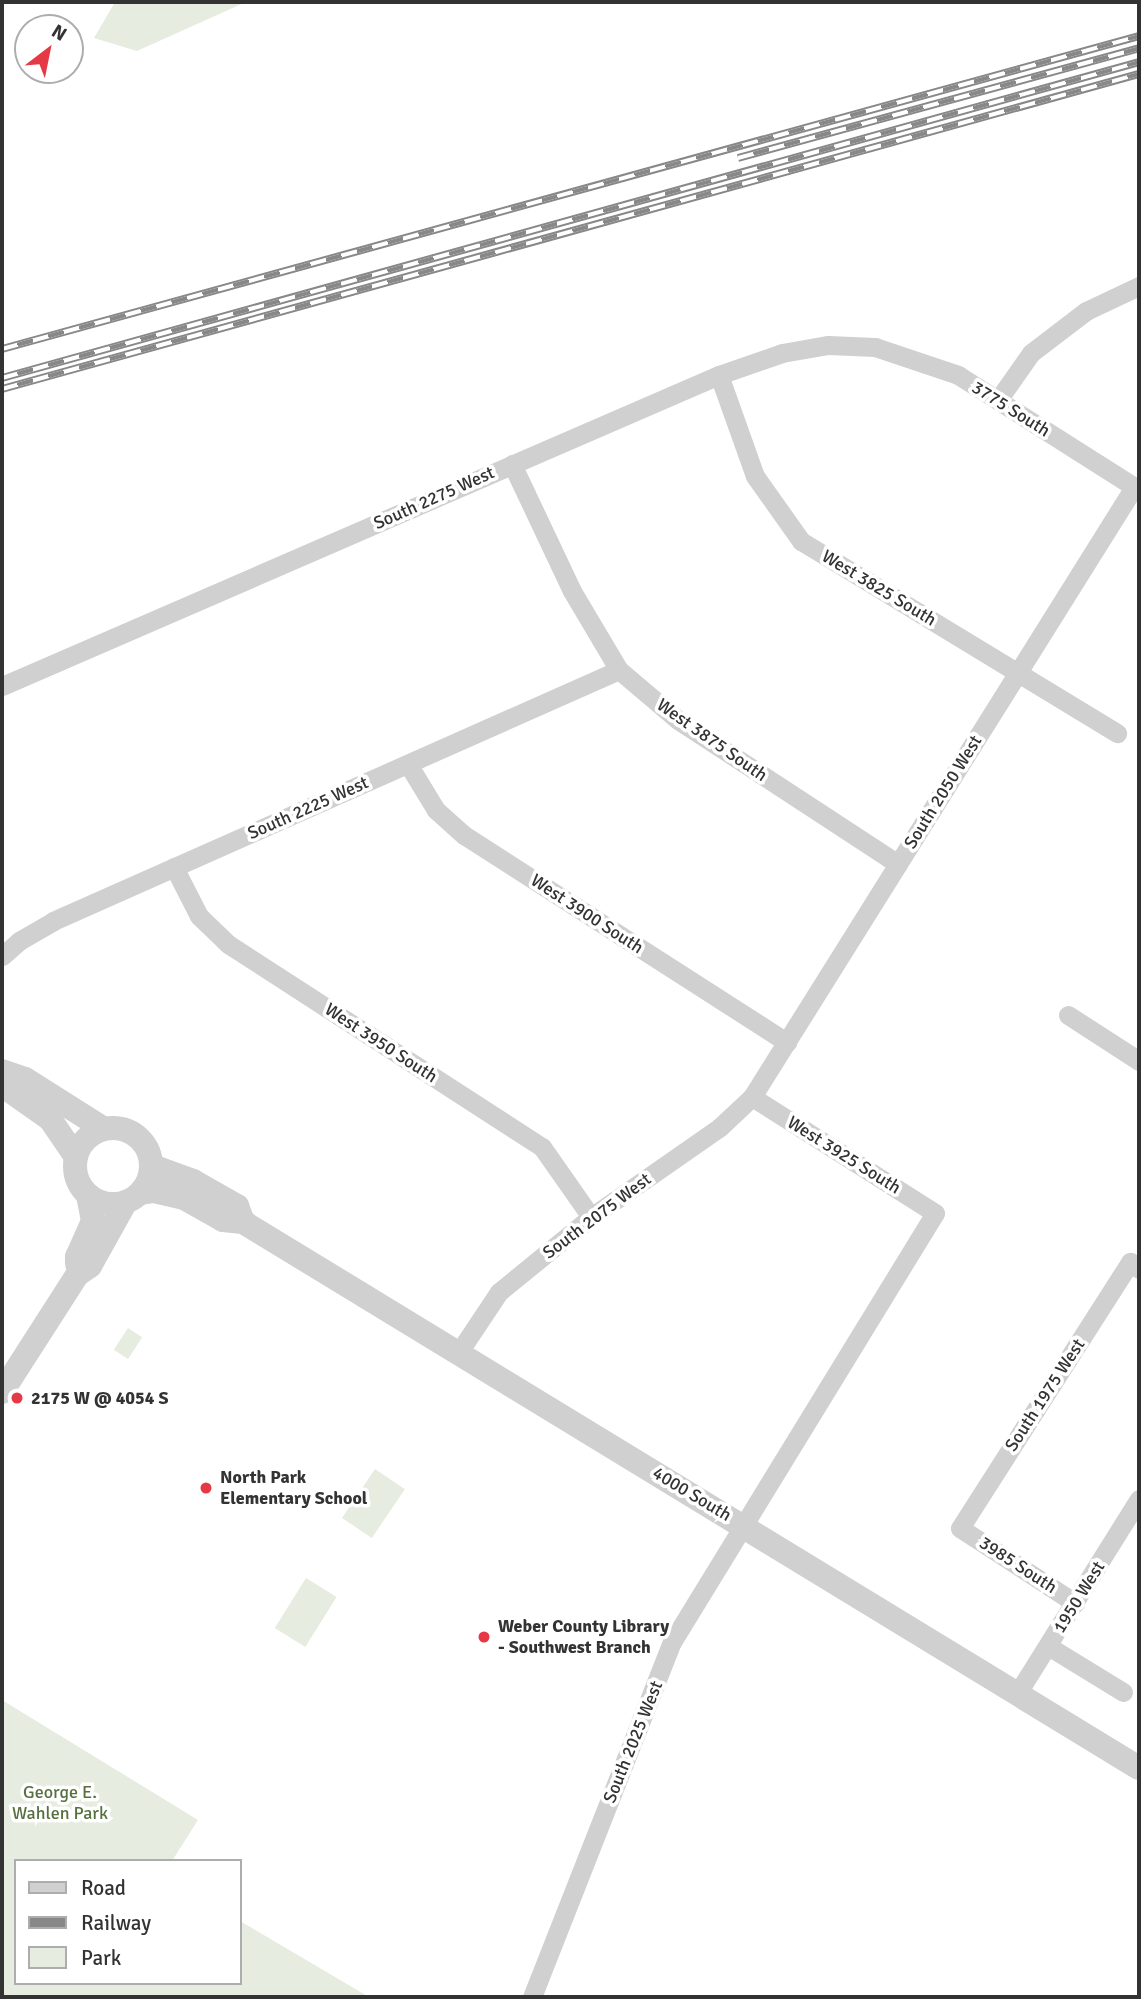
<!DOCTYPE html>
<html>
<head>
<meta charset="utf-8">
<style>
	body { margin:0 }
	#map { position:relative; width:1141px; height:1999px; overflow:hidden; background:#fff; font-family:Signika,sans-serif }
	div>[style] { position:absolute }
	.green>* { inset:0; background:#e6ecdf; transform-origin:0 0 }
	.minor>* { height:19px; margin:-9.5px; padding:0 9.5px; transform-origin:9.5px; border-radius:9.5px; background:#d0d0d0 }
	.tertiary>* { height:24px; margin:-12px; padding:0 12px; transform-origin:12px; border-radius:12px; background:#d0d0d0 }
	.tertiary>.ring { margin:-12px; padding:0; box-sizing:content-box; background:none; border:24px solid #d0d0d0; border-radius:50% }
	.rail>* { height:8px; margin-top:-4px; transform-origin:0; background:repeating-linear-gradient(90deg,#fff 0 16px,#888 0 32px); box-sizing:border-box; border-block:2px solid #888 }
	.dots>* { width:19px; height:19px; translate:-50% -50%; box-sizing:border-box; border:4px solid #fff; border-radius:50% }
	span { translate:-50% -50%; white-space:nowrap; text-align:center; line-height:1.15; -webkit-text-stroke:7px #fff; paint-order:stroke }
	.street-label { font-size:18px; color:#333 }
	.poi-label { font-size:18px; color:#333; font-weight:700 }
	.left { translate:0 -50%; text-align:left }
	.park-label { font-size:18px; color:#56703f }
	.frame { position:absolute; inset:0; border:4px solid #333; pointer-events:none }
	.legend { position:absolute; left:14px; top:1859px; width:228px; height:126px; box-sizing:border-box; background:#fff; border:2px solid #adadad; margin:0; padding:9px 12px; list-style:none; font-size:21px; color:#333 }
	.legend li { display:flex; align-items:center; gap:14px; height:35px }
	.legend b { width:35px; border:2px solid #adadad }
	.north { position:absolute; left:14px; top:14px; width:70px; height:70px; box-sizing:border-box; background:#fff; border:2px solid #adadad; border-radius:50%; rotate:32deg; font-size:19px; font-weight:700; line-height:28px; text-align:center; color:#333 }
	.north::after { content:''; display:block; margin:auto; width:24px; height:32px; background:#e63946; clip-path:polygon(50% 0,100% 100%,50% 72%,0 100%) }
</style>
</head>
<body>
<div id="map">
	<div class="green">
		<i style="clip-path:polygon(115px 2px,246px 2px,137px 51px,94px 38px)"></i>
		<i style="left:128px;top:1328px;width:17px;height:26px;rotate:33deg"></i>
		<i style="left:375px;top:1469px;width:36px;height:59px;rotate:34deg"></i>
		<i style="left:306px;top:1578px;width:36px;height:59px;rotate:32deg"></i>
		<i style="clip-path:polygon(2px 1700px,198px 1820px,172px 1861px,16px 1861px,16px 1983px,240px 1983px,240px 1921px,369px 1997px,2px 1997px)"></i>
	</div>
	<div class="minor">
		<i style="left:719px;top:375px;width:107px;rotate:70.4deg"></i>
		<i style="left:755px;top:476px;width:80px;rotate:54.7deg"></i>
		<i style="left:801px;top:541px;width:370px;rotate:31.3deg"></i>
		<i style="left:998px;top:400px;width:57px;rotate:-54.9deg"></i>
		<i style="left:1031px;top:353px;width:69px;rotate:-37.4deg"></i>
		<i style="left:1086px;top:311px;width:59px;rotate:-25.3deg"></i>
		<i style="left:512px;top:464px;width:140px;rotate:64.7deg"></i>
		<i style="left:572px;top:591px;width:92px;rotate:59.3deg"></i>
		<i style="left:619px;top:670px;width:77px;rotate:40.3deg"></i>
		<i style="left:678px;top:720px;width:263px;rotate:33.2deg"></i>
		<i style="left:2px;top:686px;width:782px;rotate:-23.45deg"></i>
		<i style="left:719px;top:375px;width:67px;rotate:-19.2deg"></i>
		<i style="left:782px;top:353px;width:47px;rotate:-9.9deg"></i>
		<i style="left:828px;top:345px;width:47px;rotate:2.4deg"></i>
		<i style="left:875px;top:347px;width:88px;rotate:18.6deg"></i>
		<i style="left:958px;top:375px;width:214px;rotate:32.4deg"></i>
		<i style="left:408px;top:764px;width:54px;rotate:58.7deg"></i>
		<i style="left:436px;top:810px;width:38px;rotate:42deg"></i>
		<i style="left:464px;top:835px;width:384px;rotate:32.7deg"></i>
		<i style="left:174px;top:867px;width:55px;rotate:63deg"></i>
		<i style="left:199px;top:916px;width:40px;rotate:44deg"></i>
		<i style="left:228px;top:944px;width:374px;rotate:32.9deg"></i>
		<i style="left:542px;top:1147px;width:85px;rotate:55deg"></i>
		<i style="left:2px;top:956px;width:23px;rotate:-41deg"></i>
		<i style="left:19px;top:941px;width:39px;rotate:-30deg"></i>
		<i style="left:53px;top:921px;width:619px;rotate:-23.92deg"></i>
		<i style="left:1068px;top:1015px;width:85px;rotate:32.9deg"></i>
		<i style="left:459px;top:1352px;width:72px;rotate:-56.3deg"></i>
		<i style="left:499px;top:1292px;width:119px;rotate:-39.2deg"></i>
		<i style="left:591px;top:1217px;width:157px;rotate:-34.9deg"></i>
		<i style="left:720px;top:1127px;width:44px;rotate:-43.2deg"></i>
		<i style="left:752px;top:1097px;width:720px;rotate:-57.94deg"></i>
		<i style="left:1075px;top:1603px;width:137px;rotate:-146.9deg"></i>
		<i style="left:960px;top:1528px;width:316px;rotate:-57.4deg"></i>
		<i style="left:1130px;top:1262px;width:11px;rotate:38deg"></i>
		<i style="left:1048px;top:1646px;width:88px;rotate:31.5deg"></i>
		<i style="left:1017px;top:1694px;width:230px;rotate:-58deg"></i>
		<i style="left:532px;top:1997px;width:382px;rotate:-68.5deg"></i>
		<i style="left:672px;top:1642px;width:503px;rotate:-58.49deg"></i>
		<i style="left:935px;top:1213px;width:217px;rotate:-147.6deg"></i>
	</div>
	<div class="tertiary">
		<i style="left:2px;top:1071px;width:24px;rotate:19deg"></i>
		<i style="left:25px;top:1079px;width:93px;rotate:32.3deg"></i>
		<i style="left:2px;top:1076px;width:13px;rotate:72deg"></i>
		<i style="left:6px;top:1088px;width:54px;rotate:35.2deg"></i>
		<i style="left:50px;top:1119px;width:46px;rotate:55.6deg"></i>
		<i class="ring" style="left:75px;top:1128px;width:52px;height:52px"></i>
		<i style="left:152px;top:1166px;width:44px;rotate:20.1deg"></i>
		<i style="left:193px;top:1181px;width:51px;rotate:29.6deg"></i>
		<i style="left:237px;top:1206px;width:17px;rotate:69deg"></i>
		<i style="left:141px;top:1193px;width:13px;rotate:-9deg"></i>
		<i style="left:154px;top:1191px;width:31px;rotate:13deg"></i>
		<i style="left:184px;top:1198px;width:45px;rotate:29.4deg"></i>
		<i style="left:223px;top:1220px;width:20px;rotate:6deg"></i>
		<i style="left:243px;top:1222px;width:1049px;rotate:31.36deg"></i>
		<i style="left:77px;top:1264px;width:7px;rotate:-90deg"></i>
		<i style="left:77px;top:1257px;width:39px;rotate:-66deg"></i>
		<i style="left:93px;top:1221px;width:26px;rotate:-101deg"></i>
		<i style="left:2px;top:1392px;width:139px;rotate:-57.3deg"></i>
		<i style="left:77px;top:1275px;width:16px;rotate:-35deg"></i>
		<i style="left:90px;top:1266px;width:72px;rotate:-60.9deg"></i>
	</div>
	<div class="rail">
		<i style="left:738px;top:158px;width:416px;rotate:-15.3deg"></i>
		<i style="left:2px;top:349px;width:1179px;rotate:-15.39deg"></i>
		<i style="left:2px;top:378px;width:1180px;rotate:-15.53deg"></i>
		<i style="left:2px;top:389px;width:1180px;rotate:-15.49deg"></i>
	</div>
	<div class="dots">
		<i style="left:17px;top:1398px;background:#e63946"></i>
		<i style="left:206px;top:1488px;background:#e63946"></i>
		<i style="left:484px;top:1637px;background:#e63946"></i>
	</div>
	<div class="street-label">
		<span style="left:1011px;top:409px;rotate:32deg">3775 South</span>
		<span style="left:434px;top:498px;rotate:-24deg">South 2275 West</span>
		<span style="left:879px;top:588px;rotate:31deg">West 3825 South</span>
		<span style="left:712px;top:740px;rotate:35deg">West 3875 South</span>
		<span style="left:943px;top:792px;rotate:-58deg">South 2050 West</span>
		<span style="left:308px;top:808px;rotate:-24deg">South 2225 West</span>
		<span style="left:587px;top:914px;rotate:33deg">West 3900 South</span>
		<span style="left:381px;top:1043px;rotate:33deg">West 3950 South</span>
		<span style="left:844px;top:1155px;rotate:32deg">West 3925 South</span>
		<span style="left:597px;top:1216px;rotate:-37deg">South 2075 West</span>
		<span style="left:1045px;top:1395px;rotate:-57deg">South 1975 West</span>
		<span style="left:692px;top:1494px;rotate:31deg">4000 South</span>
		<span style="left:1018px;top:1565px;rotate:33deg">3985 South</span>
		<span style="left:1079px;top:1597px;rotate:-58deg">1950 West</span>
		<span style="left:633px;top:1742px;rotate:-68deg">South 2025 West</span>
	</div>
	<div class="poi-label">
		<span class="left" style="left:31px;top:1398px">2175 W @ 4054 S</span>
		<span class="left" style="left:220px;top:1488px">North Park<br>Elementary School</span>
		<span class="left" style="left:498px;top:1637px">Weber County Library<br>- Southwest Branch</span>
	</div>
	<div class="park-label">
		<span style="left:60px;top:1803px">George E.<br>Wahlen Park</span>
	</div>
	<div class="frame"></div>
	<ul class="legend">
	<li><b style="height:9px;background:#d0d0d0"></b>Road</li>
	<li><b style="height:9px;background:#888"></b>Railway</li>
	<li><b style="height:19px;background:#e6ecdf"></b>Park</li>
	</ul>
	<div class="north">N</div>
</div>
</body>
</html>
